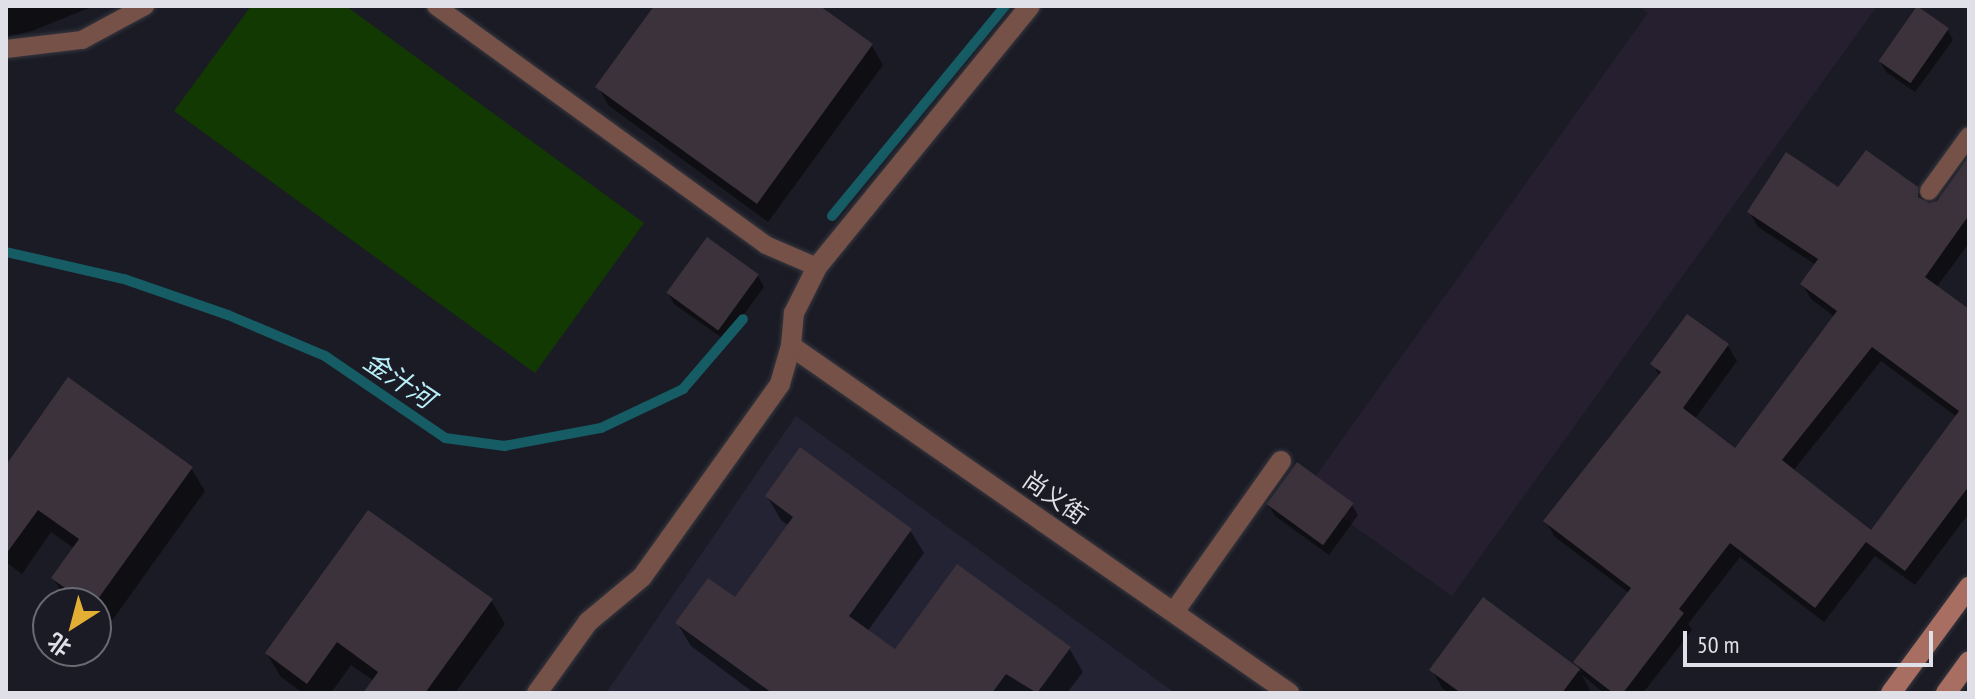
<!DOCTYPE html>
<html>
<head>
<meta charset="utf-8">
<style>
	body { margin:0 }
	#map { position:relative; width:1975px; height:699px; overflow:hidden; background:#1b1b25; font-family:"PT Sans Narrow","Noto Sans SC",sans-serif }
	div>[style] { position:absolute }
	.built>* { inset:0; background:#232333 }
	.education>* { inset:0; background:#261f2f }
	.green>* { inset:0; background:#133902 }
	.shadow>* { inset:0; background:#0007 }
	.stream>* { height:10px; margin:-5px; padding:0 5px; transform-origin:5px; border-radius:5px; background:#155c65 }
	.building>* { inset:0; background:#3c323b; transform-origin:0 0 }
	.roads { filter:drop-shadow(0 0 2px #373740) drop-shadow(0 0 2px #373740) }
	.lane>* { height:18px; margin:-9px; padding:0 9px; transform-origin:9px; border-radius:9px; background:#755148 }
	.street>* { height:20px; margin:-10px; padding:0 10px; transform-origin:10px; border-radius:10px; background:#755148 }
	.secondary>* { height:20px; margin:-10px; padding:0 10px; transform-origin:10px; border-radius:10px; background:#a76e61 }
	span { translate:-50% -50%; white-space:nowrap; text-align:center; line-height:1.15; -webkit-text-stroke:8px #1b1b25; paint-order:stroke }
	.street-label { font-size:24px; color:#e0e0e8 }
	.water-label { font-size:26px; color:#b8eff8; font-style:italic }
	.frame { position:absolute; inset:0; border:8px solid #e0e0e8; pointer-events:none }
	.north { position:absolute; left:32px; top:587px; width:80px; height:80px; box-sizing:border-box; background:#1b1b25; border:2px solid #6a6a73; border-radius:50%; rotate:216deg; font-size:22px; font-weight:700; line-height:32px; text-align:center; color:#e0e0e8 }
	.north::after { content:''; display:block; margin:auto; width:28px; height:36px; background:#e2af34; clip-path:polygon(50% 0,100% 100%,50% 72%,0 100%) }
	.scale { position:absolute; left:1683px; top:631px; width:250px; height:36px; box-sizing:border-box; border:4px solid #e0e0e8; border-top:0; padding-left:10px; font-size:24px; line-height:28px; white-space:nowrap; color:#e0e0e8; -webkit-text-stroke:6px #1b1b25; paint-order:stroke }
</style>
</head>
<body>
<div id="map">
	<div class="built">
		<i style="clip-path:polygon(796px 416px,1175px 693px,606px 693px)"></i>
	</div>
	<div class="education">
		<i style="clip-path:polygon(1639px 6px,1877px 6px,1452px 596px,1305px 491px,1648px 13px)"></i>
	</div>
	<div class="green">
		<i style="clip-path:polygon(251px 6px,346px 6px,644px 223px,535px 373px,174px 111px)"></i>
	</div>
	<div class="shadow">
		<i style="clip-path:polygon(6px 6px,94px 6px,32px 31px,6px 37px)"></i>
		<i style="clip-path:polygon(656px 6px,817px 6px,872px 46px,883px 65px,768px 222px,609px 106px,598px 87px)"></i>
		<i style="clip-path:polygon(1947px 29px,1953px 40px,1915px 92px,1886px 72px,1880px 61px)"></i>
		<i style="clip-path:polygon(evenodd,1969px 160px,1969px 243px,1936px 288px,1969px 312px,1969px 513px,1915px 585px,1875px 556px,1824px 622px,1740px 557px,1688px 624px,1692px 630px,1643px 693px,1604px 693px,1582px 675px,1590px 690px,1587px 693px,1449px 693px,1443px 689px,1432px 670px,1484px 600px,1582px 673px,1576px 662px,1629px 593px,1555px 537px,1546px 522px,1660px 377px,1653px 364px,1728px 346px,1737px 361px,1694px 420px,1735px 451px,1835px 317px,1811px 299px,1802px 284px,1816px 265px,1758px 227px,1749px 212px,1839px 190px,1916px 189px,1928px 205px,1938px 202px,1969px 160px,1881px 361px,1957px 417px,1872px 532px,1793px 471px,1881px 361px)"></i>
		<i style="clip-path:polygon(758px 276px,764px 287px,725px 340px,674px 304px,668px 293px)"></i>
		<i style="clip-path:polygon(6px 468px,191px 468px,205px 491px,106px 629px,96px 622px,96px 603px,69px 603px,53px 578px,75px 549px,51px 532px,22px 574px,6px 562px)"></i>
		<i style="clip-path:polygon(767px 496px,910px 530px,924px 553px,867px 632px,896px 652px,1069px 648px,1083px 672px,1067px 693px,754px 693px,691px 646px,677px 623px,735px 600px,789px 526px,781px 520px)"></i>
		<i style="clip-path:polygon(1269px 505px,1352px 505px,1358px 515px,1329px 555px,1275px 516px)"></i>
		<i style="clip-path:polygon(491px 600px,505px 624px,455px 693px,365px 693px,374px 681px,351px 665px,331px 693px,303px 693px,281px 677px,267px 654px)"></i>
	</div>
	<div class="stream">
		<i style="left:832px;top:216px;width:272px;rotate:-50.5deg"></i>
		<i style="left:6px;top:252px;width:121px;rotate:12.9deg"></i>
		<i style="left:124px;top:279px;width:110px;rotate:19.1deg"></i>
		<i style="left:228px;top:315px;width:105px;rotate:22.9deg"></i>
		<i style="left:325px;top:356px;width:145px;rotate:34.3deg"></i>
		<i style="left:445px;top:438px;width:60px;rotate:7.7deg"></i>
		<i style="left:504px;top:446px;width:99px;rotate:-10.5deg"></i>
		<i style="left:601px;top:428px;width:91px;rotate:-25.4deg"></i>
		<i style="left:683px;top:389px;width:92px;rotate:-49.4deg"></i>
	</div>
	<div class="building">
		<i style="clip-path:polygon(654px 6px,820px 6px,873px 44px,757px 204px,595px 87px)"></i>
		<i style="left:1917px;top:6px;width:39px;height:67px;rotate:35deg"></i>
		<i style="clip-path:polygon(evenodd,1866px 150px,1918px 187px,1918px 197px,1929px 203px,1937px 201px,1969px 156px,1969px 215px,1925px 277px,1969px 309px,1969px 486px,1905px 571px,1866px 542px,1815px 608px,1730px 543px,1679px 609px,1684px 613px,1623px 693px,1613px 693px,1573px 662px,1631px 588px,1543px 521px,1661px 372px,1650px 364px,1687px 314px,1729px 344px,1683px 408px,1735px 448px,1837px 311px,1800px 284px,1818px 259px,1747px 212px,1786px 152px,1838px 187px,1866px 150px,1872px 347px,1959px 411px,1871px 530px,1782px 460px,1872px 347px)"></i>
		<i style="left:707px;top:237px;width:64px;height:69px;rotate:36deg"></i>
		<i style="clip-path:polygon(68px 377px,193px 467px,95px 603px,86px 603px,51px 578px,79px 539px,38px 510px,6px 554px,6px 465px)"></i>
		<i style="clip-path:polygon(800px 447px,912px 529px,849px 616px,895px 649px,957px 564px,1071px 647px,1037px 693px,1006px 674px,992px 693px,772px 693px,675px 623px,708px 578px,735px 597px,793px 517px,765px 496px)"></i>
		<i style="left:1297px;top:462px;width:70px;height:52px;rotate:36deg"></i>
		<i style="clip-path:polygon(368px 510px,493px 599px,425px 693px,363px 693px,378px 672px,337px 642px,307px 684px,265px 653px)"></i>
		<i style="clip-path:polygon(1483px 597px,1580px 669px,1562px 693px,1461px 693px,1429px 670px)"></i>
	</div>
	<div class="roads">
		<div class="lane">
			<i style="left:436px;top:6px;width:407px;rotate:35.9deg"></i>
			<i style="left:766px;top:245px;width:56px;rotate:23.3deg"></i>
			<i style="left:6px;top:49px;width:77px;rotate:-6.8deg"></i>
			<i style="left:82px;top:40px;width:72px;rotate:-28.4deg"></i>
			<i style="left:1929px;top:191px;width:68px;rotate:-54deg"></i>
		</div>
		<div class="street">
			<i style="left:791px;top:346px;width:607px;rotate:34.87deg"></i>
			<i style="left:1174px;top:612px;width:185px;rotate:-54.7deg"></i>
			<i style="left:537px;top:693px;width:87px;rotate:-54.3deg"></i>
			<i style="left:588px;top:622px;width:70px;rotate:-39.8deg"></i>
			<i style="left:642px;top:577px;width:237px;rotate:-54.4deg"></i>
			<i style="left:780px;top:384px;width:40px;rotate:-74deg"></i>
			<i style="left:791px;top:346px;width:33px;rotate:-85deg"></i>
			<i style="left:794px;top:313px;width:51px;rotate:-63.4deg"></i>
			<i style="left:817px;top:267px;width:337px;rotate:-50.8deg"></i>
		</div>
		<div class="secondary">
			<i style="left:1891px;top:693px;width:132px;rotate:-53.7deg"></i>
			<i style="left:1946px;top:693px;width:39px;rotate:-54deg"></i>
		</div>
	</div>
	<div class="street-label">
		<span style="left:1055px;top:498px;rotate:35deg">尚义街</span>
	</div>
	<div class="water-label">
		<span style="left:399px;top:380px;rotate:34deg">金汁河</span>
	</div>
	<div class="frame"></div>
	<div class="north">北</div>
	<div class="scale">50 m</div>
</div>
</body>
</html>
